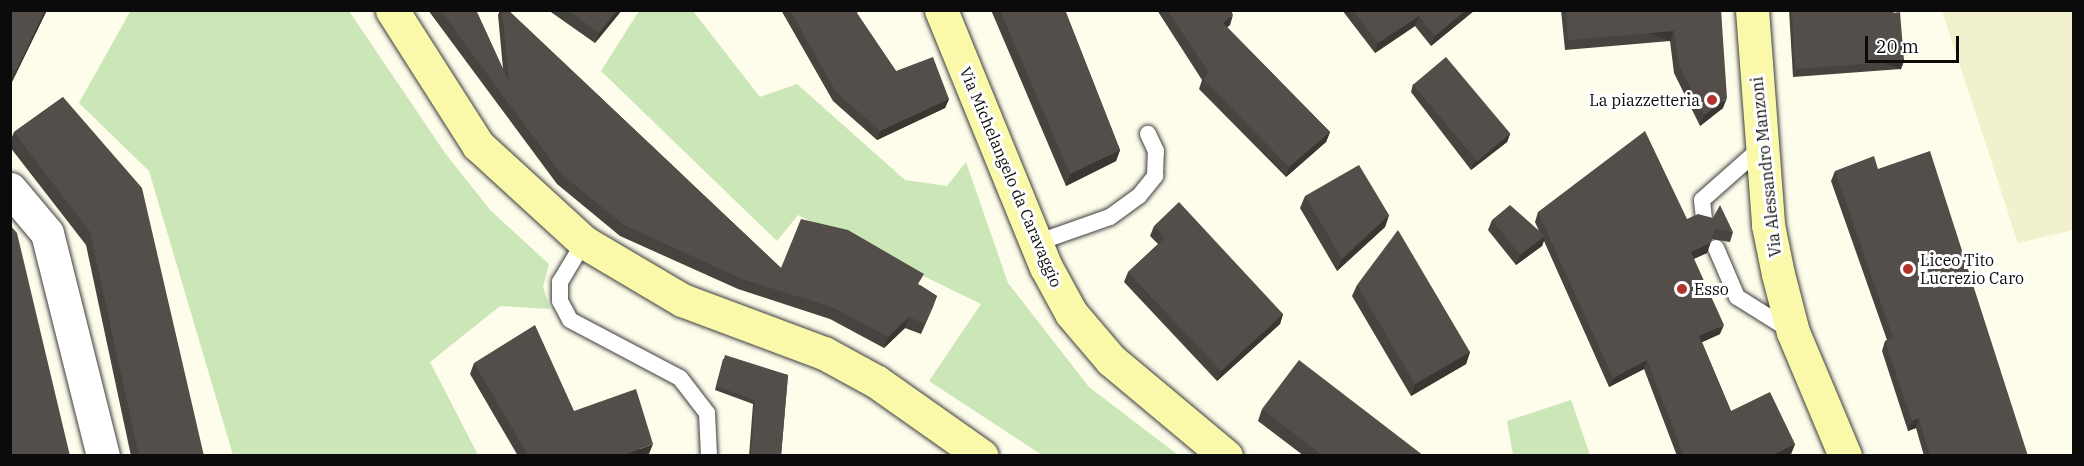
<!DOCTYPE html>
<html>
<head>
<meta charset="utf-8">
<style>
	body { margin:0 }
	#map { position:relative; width:2084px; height:466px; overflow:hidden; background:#fefceb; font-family:"IBM Plex Serif",serif }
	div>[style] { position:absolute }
	.farmland>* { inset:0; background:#f1f2cd }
	.green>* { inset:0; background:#cbe6b7 }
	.roads { filter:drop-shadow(0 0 2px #3e3e3e) drop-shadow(0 0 2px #3e3e3e) }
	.lane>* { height:16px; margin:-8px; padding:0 8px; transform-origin:8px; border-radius:8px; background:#fff }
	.street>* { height:33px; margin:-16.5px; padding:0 16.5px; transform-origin:16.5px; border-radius:16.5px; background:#fff }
	.secondary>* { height:33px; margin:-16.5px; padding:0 16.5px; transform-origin:16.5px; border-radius:16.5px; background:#faf9aa }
	.wall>* { inset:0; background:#47433f }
	.shaded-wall>* { inset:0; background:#3a3733; transform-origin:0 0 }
	.building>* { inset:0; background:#534e49; transform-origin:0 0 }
	.dots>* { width:16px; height:16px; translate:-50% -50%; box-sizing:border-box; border:3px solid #fff; border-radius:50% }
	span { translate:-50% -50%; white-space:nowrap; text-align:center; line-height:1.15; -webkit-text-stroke:6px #fff; paint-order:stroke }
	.poi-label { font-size:16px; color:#0b0b0b }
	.right { translate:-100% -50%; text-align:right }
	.left { translate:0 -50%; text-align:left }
	.street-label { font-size:16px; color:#0b0b0b }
	.frame { position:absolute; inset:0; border:12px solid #0b0b0b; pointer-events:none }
	.scale { position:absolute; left:1865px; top:36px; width:94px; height:27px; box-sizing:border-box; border:3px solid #0b0b0b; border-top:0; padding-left:8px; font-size:18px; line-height:21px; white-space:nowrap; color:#0b0b0b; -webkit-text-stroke:4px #fff; paint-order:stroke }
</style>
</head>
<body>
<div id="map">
	<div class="farmland">
		<i style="clip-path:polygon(1942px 11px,2073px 11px,2073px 230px,2018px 243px)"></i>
	</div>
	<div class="green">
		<i style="clip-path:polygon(131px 10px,349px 11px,445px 153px,491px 211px,549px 264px,543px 287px,550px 309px,500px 306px,430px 362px,478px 455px,233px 455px,149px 171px,79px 103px)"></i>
		<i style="clip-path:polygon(639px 11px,693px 11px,760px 97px,797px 84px,905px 180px,947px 186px,966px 162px,1008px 283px,1089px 387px,1178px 455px,1042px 455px,929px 381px,981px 304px,798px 215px,777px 241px,601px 71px)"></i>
		<i style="clip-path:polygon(1571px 400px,1590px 455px,1513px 455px,1507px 421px)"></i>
	</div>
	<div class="roads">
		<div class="lane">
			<i style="left:1704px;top:219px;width:19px;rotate:-96deg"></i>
			<i style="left:1702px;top:200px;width:80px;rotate:-41.5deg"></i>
			<i style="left:584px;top:242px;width:47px;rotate:121deg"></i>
			<i style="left:560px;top:282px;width:19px;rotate:90deg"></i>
			<i style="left:560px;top:301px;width:21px;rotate:62deg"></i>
			<i style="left:570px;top:320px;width:124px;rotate:27.8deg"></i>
			<i style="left:680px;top:378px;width:44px;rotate:52.4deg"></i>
			<i style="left:707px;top:413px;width:43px;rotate:87.3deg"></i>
			<i style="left:1036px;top:243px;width:78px;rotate:-19.4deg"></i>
			<i style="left:1110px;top:217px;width:36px;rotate:-36deg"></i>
			<i style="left:1139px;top:196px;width:26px;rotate:-51deg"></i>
			<i style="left:1155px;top:176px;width:25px;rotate:-88deg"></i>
			<i style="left:1156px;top:151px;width:19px;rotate:-115deg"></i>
			<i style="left:1716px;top:248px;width:53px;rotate:66.8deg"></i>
			<i style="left:1737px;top:297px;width:66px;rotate:32deg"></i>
		</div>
		<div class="street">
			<i style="left:10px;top:189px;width:57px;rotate:49.9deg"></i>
			<i style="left:47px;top:233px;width:230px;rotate:75.9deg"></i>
		</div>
		<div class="secondary">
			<i style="left:392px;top:10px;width:160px;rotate:57.5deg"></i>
			<i style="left:478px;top:145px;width:144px;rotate:42.5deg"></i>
			<i style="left:584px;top:242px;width:114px;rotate:30.6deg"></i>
			<i style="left:682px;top:300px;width:152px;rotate:20.5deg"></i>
			<i style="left:824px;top:353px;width:60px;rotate:28.7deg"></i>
			<i style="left:877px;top:382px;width:128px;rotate:35.2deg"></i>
			<i style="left:941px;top:10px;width:278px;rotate:67.8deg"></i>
			<i style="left:1046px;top:267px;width:52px;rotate:61.5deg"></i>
			<i style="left:1071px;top:313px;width:62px;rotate:49.6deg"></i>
			<i style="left:1111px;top:360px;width:150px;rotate:39.9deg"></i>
			<i style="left:1752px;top:10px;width:216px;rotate:85.7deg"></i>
			<i style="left:1768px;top:225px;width:50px;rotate:78.5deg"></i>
			<i style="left:1778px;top:274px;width:60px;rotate:75.5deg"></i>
			<i style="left:1793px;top:332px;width:134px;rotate:67.2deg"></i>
		</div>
	</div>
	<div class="wall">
		<i style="clip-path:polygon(10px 10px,47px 10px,11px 84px,10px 84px)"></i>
		<i style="clip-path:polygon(428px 10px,476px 10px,503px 69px,498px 15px,500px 10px,508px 10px,781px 268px,920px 285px,937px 296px,921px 334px,905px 328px,884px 348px,830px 319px,738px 289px,620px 236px,557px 184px)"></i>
		<i style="clip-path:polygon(548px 10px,622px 10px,595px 43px)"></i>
		<i style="clip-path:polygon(781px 10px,858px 10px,857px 14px,896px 71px,949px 99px,945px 108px,877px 140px,833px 101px)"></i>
		<i style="clip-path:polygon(991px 10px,1065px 10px,1120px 150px,1116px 161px,1066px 186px)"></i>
		<i style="clip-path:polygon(1157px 10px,1231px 10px,1230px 25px,1227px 27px,1330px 132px,1326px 142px,1286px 177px,1199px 89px,1202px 80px)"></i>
		<i style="clip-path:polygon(1342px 10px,1475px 10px,1431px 46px,1415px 26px,1375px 53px)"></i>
		<i style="clip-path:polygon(1561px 10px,1721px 10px,1723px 108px,1700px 126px,1674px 73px,1670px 41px,1565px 50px)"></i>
		<i style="clip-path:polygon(1789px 10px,1893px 10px,1904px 61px,1901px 69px,1793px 77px)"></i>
		<i style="clip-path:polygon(1413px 84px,1510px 134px,1507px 142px,1471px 170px,1411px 92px)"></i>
		<i style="clip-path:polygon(63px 97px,204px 456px,131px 456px,86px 245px,10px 147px,10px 142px,14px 132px)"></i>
		<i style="clip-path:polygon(1878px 169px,2028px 456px,1924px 456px,1916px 428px,1908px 431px,1882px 351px,1885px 341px,1887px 340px,1831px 181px,1835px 171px)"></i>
		<i style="clip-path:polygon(1305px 196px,1389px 215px,1385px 227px,1337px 271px,1300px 208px)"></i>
		<i style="clip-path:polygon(1538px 212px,1687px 219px,1733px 232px,1730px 242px,1712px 239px,1707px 253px,1693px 259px,1720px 334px,1702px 342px,1731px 411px,1795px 444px,1791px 454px,1788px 456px,1677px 456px,1644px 369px,1609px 387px,1544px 241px,1542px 246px,1516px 265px,1488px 230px,1492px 220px,1539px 231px,1535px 222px)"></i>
		<i style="clip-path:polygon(1154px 226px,1283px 314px,1280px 324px,1217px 381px,1124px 282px,1128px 272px,1158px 244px,1150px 236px)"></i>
		<i style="clip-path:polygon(1357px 285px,1470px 352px,1466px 364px,1411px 396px,1352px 296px)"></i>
		<i style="clip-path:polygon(723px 359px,788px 375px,781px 456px,749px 456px,753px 404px,715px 390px)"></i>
		<i style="clip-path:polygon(474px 363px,574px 411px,649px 454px,645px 456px,518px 456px,470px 374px)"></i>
		<i style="clip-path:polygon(1262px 409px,1424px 456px,1304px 456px,1258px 421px)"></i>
	</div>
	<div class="shaded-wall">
		<i style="clip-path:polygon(45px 10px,47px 10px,11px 84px,16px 71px)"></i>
		<i style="clip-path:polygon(617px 10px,622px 10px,595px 43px,599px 33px)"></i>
		<i style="clip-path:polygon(1466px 10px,1475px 10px,1431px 46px,1435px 36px)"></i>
		<i style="clip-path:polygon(1233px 15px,1230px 25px,1220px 33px,1223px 23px)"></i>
		<i style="clip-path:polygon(1419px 16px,1415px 26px,1375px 53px,1378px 43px)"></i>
		<i style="left:1674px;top:31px;width:11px;height:106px;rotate:112deg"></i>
		<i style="left:1904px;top:61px;width:9px;height:109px;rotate:111deg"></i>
		<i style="clip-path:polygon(1727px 98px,1723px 108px,1700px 126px,1704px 115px)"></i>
		<i style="clip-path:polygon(949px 99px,945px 108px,877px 140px,880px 131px)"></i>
		<i style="clip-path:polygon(1330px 132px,1326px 142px,1286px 177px,1289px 167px)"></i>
		<i style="clip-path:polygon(1510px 134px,1507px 142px,1471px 170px,1474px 162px)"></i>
		<i style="clip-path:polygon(1120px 150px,1116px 161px,1066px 186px,1070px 174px)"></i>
		<i style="clip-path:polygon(1389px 215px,1385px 227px,1337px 271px,1342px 259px)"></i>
		<i style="clip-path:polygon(1545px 236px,1542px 246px,1516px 265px,1520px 255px)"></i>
		<i style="clip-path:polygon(1710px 243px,1707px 253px,1687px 262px,1691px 252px)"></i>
		<i style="clip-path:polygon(937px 296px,933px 307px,921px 334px,925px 324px)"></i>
		<i style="clip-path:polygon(1283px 314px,1280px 324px,1217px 381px,1221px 371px)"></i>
		<i style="clip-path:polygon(909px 317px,905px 328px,884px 348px,888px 337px)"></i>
		<i style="clip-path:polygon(1724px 325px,1720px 334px,1696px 345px,1699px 336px)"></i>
		<i style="clip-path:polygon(1470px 352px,1466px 364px,1411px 396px,1415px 384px)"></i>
		<i style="clip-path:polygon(1647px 360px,1644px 369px,1609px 387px,1613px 378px)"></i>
		<i style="clip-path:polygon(1919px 418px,1916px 428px,1908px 431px,1912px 421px)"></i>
		<i style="clip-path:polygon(653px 444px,649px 454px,645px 456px,621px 456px)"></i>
		<i style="clip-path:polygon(1795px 444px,1791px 454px,1788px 456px,1775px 456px,1775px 454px)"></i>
	</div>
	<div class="building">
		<i style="clip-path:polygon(10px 10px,45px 10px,16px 71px,10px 69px)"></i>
		<i style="clip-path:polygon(440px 10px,476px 10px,509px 82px,502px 10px,508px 10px,781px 268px,801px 219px,848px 230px,924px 274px,918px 284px,937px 296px,925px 324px,909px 317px,888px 337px,834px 308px,742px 279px,624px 225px,561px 174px)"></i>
		<i style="clip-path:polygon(568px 10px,617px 10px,599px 33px)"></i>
		<i style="clip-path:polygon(790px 10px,855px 10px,896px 71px,933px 57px,949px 99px,880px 131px,836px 92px)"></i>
		<i style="clip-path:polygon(1000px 10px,1065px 10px,1120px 150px,1070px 174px)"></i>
		<i style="clip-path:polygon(1167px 10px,1231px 10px,1233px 15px,1223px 23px,1330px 132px,1289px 167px,1203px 79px,1209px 73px)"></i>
		<i style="clip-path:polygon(1353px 10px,1466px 10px,1435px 36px,1419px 16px,1378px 43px)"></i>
		<i style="clip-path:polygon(1566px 10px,1721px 10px,1727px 98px,1704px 115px,1678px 63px,1674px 31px,1568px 40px)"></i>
		<i style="clip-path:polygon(1792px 10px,1893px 10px,1893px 13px,1900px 12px,1904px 61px,1795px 69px)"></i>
		<i style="left:1446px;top:57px;width:100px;height:43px;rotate:50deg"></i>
		<i style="clip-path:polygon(63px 97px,142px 188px,204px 456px,139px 456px,90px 232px,14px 132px)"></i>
		<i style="clip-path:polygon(1645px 131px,1687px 219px,1698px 214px,1713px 218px,1720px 205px,1733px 232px,1715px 229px,1710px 243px,1691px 252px,1724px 325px,1699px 336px,1731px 411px,1770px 392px,1795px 444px,1775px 454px,1776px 456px,1684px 456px,1647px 360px,1613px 378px,1538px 212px)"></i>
		<i style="clip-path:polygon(1930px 151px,2028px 456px,1930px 456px,1919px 418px,1912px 421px,1885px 341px,1893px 338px,1835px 171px,1874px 156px,1878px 169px)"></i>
		<i style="clip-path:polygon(1359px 165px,1389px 215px,1342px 259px,1305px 196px)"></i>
		<i style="clip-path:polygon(1179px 202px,1283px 314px,1221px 371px,1128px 272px,1165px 238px,1154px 226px)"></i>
		<i style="clip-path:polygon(1510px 205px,1545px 236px,1520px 255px,1492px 220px)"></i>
		<i style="clip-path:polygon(10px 225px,17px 233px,70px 456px,12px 456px,10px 452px)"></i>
		<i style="clip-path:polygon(1398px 230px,1470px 352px,1415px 384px,1357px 285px)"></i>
		<i style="clip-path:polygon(535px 325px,574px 411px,636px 389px,653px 444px,621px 456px,526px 456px,525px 450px,474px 363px)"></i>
		<i style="clip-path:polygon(725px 355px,788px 375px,781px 456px,751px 456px,755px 400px,716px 386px)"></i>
		<i style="clip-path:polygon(1299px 360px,1424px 456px,1323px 456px,1262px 409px)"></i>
	</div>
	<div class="dots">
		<i style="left:1712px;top:100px;background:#b3332c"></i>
		<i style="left:1908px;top:269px;background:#b3332c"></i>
		<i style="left:1682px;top:289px;background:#b3332c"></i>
	</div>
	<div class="poi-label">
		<span class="right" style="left:1700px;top:100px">La piazzetteria</span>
		<span class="left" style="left:1920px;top:269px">Liceo Tito<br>Lucrezio Caro</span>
		<span class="left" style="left:1694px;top:289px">Esso</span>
	</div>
	<div class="street-label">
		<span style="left:1766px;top:167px;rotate:-96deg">Via Alessandro Manzoni</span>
		<span style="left:1011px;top:177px;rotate:67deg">Via Michelangelo da Caravaggio</span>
	</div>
	<div class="frame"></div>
	<div class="scale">20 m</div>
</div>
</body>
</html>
